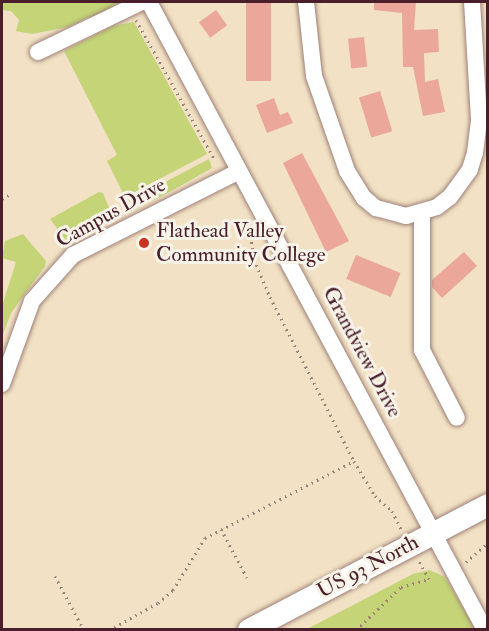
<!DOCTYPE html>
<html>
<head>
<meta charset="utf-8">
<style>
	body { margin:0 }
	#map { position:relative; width:489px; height:631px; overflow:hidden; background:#f2e1c4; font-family:"IM FELL Double Pica",serif }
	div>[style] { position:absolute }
	.green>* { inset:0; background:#c4d477 }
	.building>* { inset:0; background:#eba79a; transform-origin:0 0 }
	.path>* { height:3px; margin-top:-1.5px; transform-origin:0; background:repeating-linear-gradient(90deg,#9e8078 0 1.5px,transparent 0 6px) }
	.roads { filter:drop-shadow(0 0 2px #9e8078) drop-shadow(0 0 2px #9e8078) }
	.minor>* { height:16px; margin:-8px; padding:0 8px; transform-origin:8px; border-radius:8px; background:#fff }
	.major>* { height:22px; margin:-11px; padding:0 11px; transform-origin:11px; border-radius:11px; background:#fff }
	.dots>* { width:16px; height:16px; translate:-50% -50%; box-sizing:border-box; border:3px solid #f7f3e8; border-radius:50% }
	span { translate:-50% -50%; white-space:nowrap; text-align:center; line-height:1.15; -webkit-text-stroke:6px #f7f3e8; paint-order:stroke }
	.street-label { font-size:21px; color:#4a1f2b }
	.poi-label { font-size:21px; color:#4a1f2b }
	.left { translate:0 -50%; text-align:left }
	.frame { position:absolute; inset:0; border:3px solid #4a1f2b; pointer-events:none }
</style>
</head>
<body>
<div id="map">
	<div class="green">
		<i style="clip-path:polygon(2px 2px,120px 2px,91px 20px,89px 17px,68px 27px,32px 34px,16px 31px,19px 20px,11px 11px,2px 10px)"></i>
		<i style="clip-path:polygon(134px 22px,207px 154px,125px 197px,107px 161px,117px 155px,64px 51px,113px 26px)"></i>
		<i style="clip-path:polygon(209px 159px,212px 168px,166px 194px,141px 206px,129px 201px)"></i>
		<i style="clip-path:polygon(99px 192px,103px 193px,114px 220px,68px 243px,50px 219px)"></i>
		<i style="clip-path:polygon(23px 234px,46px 261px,45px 266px,11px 313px,2px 337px,2px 306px,16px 262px,2px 258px,5px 241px)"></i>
		<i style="clip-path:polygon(429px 570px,445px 577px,476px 630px,305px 630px,413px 574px)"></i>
	</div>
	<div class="building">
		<i style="left:246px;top:2px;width:25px;height:79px"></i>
		<i style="clip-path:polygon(374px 2px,416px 2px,414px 30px,438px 29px,439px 52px,424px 53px,425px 82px,438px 79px,445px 112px,423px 116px,413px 67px,403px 67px,402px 13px,374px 10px)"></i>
		<i style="left:216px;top:10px;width:19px;height:21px;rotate:54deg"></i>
		<i style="left:364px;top:37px;width:30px;height:16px;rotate:84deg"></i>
		<i style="left:380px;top:91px;width:42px;height:22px;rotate:73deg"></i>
		<i style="clip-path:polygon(274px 98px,280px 115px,288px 112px,293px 123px,267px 133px,256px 105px)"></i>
		<i style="clip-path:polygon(302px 153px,349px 241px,326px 252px,283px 163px)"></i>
		<i style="clip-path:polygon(464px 252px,477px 266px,442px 298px,432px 287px,432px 280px)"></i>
		<i style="left:356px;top:255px;width:48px;height:26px;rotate:22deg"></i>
	</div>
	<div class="path">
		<i style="left:136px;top:20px;width:161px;rotate:60.6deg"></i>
		<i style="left:2px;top:199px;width:8px;rotate:-30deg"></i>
		<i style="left:249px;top:224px;width:35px;rotate:82deg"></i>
		<i style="left:254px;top:259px;width:41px;rotate:67.2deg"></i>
		<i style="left:270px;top:297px;width:184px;rotate:62.9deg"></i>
		<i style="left:354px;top:461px;width:41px;rotate:59deg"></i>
		<i style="left:375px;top:496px;width:23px;rotate:41deg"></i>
		<i style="left:392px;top:511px;width:22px;rotate:63deg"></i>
		<i style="left:221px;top:529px;width:55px;rotate:62deg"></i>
		<i style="left:466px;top:562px;width:29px;rotate:-41deg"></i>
		<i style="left:55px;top:576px;width:61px;rotate:61.8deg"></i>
		<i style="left:109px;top:630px;width:56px;rotate:-28.9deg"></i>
		<i style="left:158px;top:603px;width:20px;rotate:-41deg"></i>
		<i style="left:173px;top:590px;width:61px;rotate:-58.4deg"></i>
		<i style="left:205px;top:538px;width:168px;rotate:-27.3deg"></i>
		<i style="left:356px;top:630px;width:62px;rotate:-43.7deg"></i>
		<i style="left:401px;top:587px;width:29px;rotate:-16deg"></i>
		<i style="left:429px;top:579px;width:21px;rotate:-119deg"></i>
	</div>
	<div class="roads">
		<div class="minor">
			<i style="left:149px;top:2px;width:712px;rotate:61.85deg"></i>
			<i style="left:306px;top:2px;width:74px;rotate:83.8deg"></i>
			<i style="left:314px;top:76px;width:101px;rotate:70.8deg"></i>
			<i style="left:347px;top:171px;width:32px;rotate:58deg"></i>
			<i style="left:364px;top:198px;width:16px;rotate:40deg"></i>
			<i style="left:376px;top:208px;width:31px;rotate:15deg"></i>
			<i style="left:406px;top:216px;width:32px;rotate:-16deg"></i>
			<i style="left:437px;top:207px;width:16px;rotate:-38deg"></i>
			<i style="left:450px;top:197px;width:34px;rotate:-54deg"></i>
			<i style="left:470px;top:169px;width:17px;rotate:-73deg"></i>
			<i style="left:475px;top:153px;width:34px;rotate:-83deg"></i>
			<i style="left:479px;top:119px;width:117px;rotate:-93.4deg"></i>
			<i style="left:38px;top:52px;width:115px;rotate:-25.7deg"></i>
			<i style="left:422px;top:213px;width:137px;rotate:90deg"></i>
			<i style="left:422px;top:350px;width:76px;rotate:62.8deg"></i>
			<i style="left:2px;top:384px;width:88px;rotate:-70.1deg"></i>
			<i style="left:32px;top:301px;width:62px;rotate:-48.3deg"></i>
			<i style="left:73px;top:255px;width:186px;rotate:-26.8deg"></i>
		</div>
		<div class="major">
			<i style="left:249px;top:630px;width:270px;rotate:-27.6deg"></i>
		</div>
	</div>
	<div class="dots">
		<i style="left:144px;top:243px;background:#c8321e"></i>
	</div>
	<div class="street-label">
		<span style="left:111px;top:213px;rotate:-29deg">Campus Drive</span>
		<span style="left:362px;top:352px;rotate:62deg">Grandview Drive</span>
		<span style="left:368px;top:567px;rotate:-28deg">US 93 North</span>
	</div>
	<div class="poi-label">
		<span class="left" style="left:156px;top:243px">Flathead Valley<br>Community College</span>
	</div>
	<div class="frame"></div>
</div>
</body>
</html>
